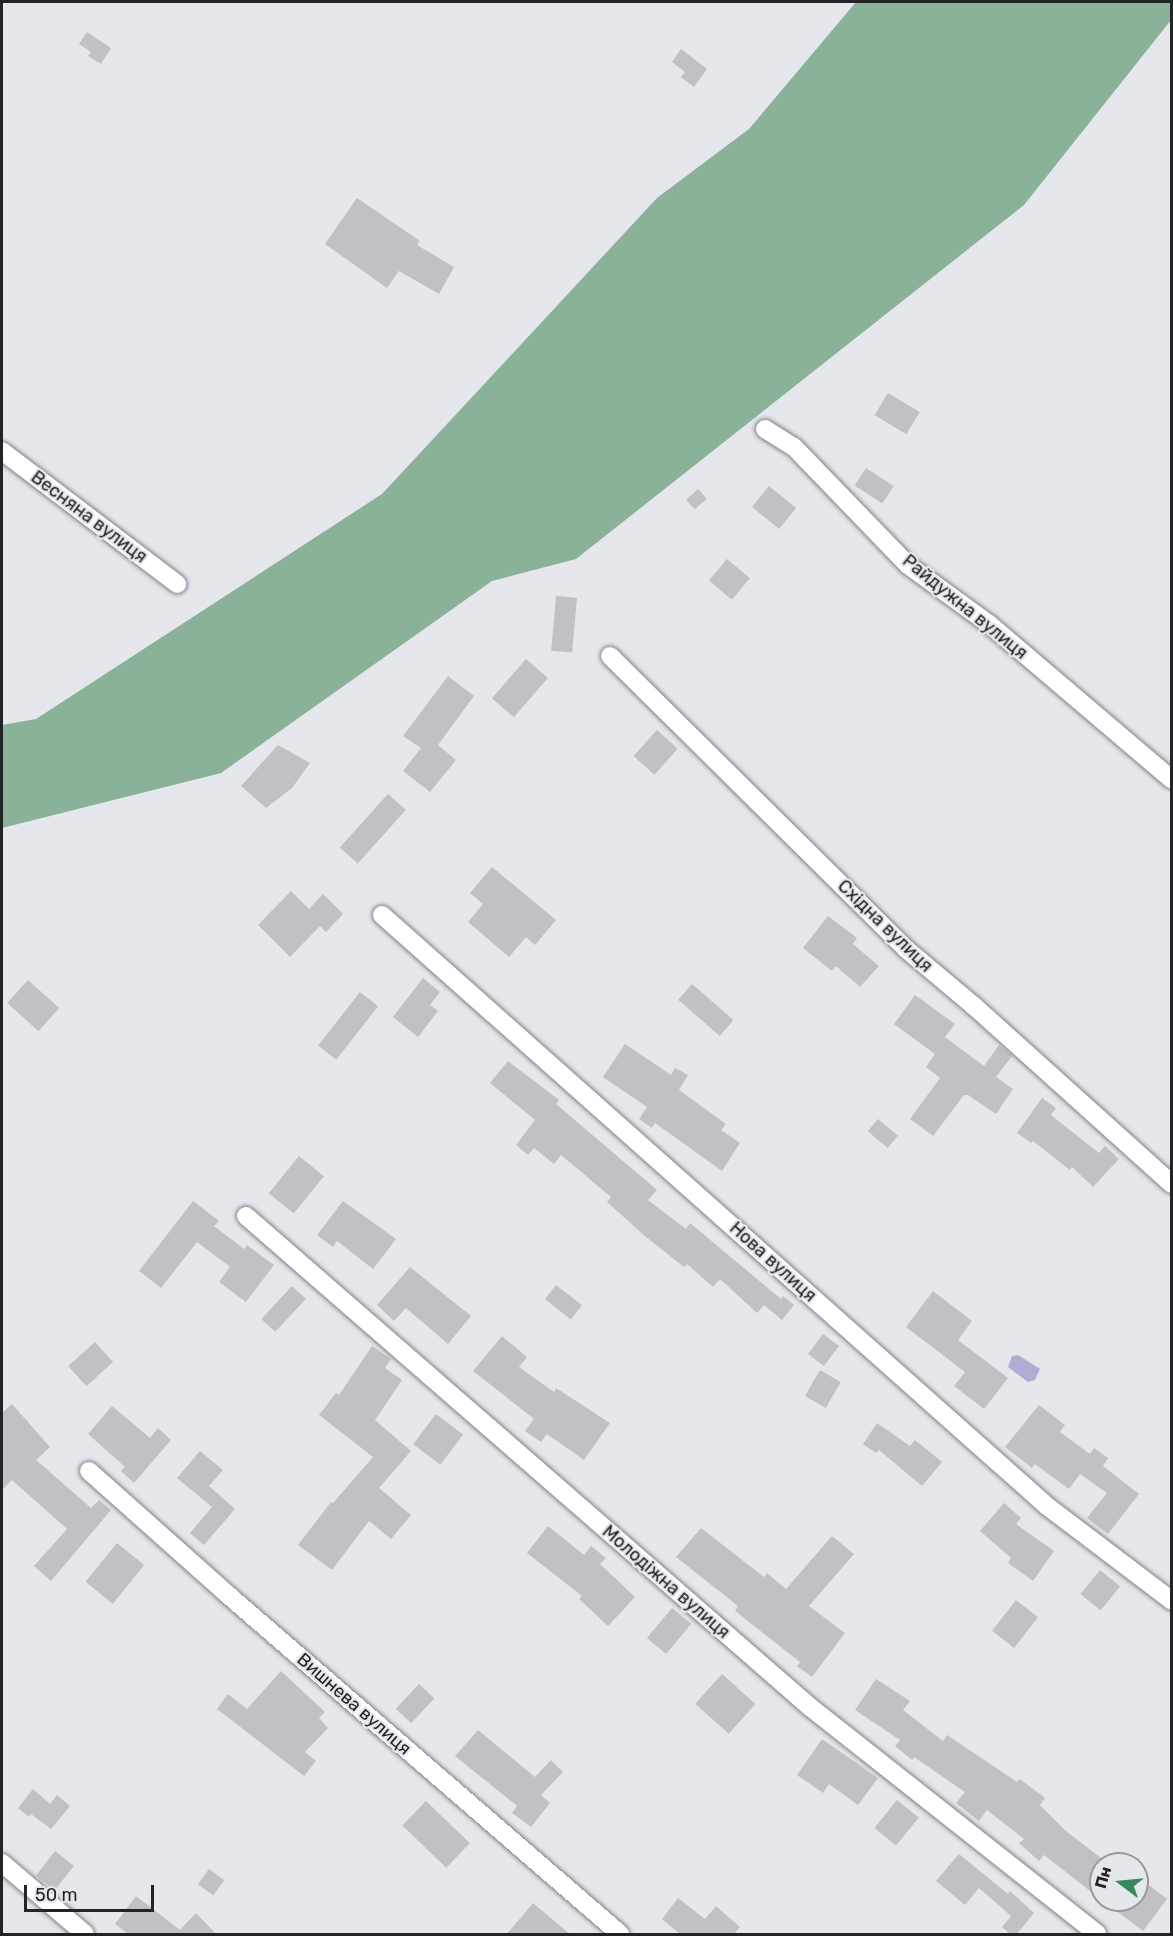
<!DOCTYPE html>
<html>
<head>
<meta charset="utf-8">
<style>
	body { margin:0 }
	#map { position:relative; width:1173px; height:1936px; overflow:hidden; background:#e6e6ed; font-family:Rubik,sans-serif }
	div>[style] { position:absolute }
	.forest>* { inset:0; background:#8ab299 }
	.water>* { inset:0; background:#afadd4 }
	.building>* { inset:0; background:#c0c0c7; transform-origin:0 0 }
	.roads { filter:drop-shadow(0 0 2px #818187) drop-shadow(0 0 2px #818187) }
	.street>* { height:18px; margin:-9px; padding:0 9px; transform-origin:9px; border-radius:9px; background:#fff }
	span { translate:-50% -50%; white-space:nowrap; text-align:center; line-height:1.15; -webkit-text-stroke:4.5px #e6e6ed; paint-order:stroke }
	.street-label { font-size:18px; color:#232325 }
	.frame { position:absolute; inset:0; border:3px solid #232325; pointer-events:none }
	.north { position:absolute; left:1089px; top:1852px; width:60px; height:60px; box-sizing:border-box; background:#e6e6ed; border:2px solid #98989d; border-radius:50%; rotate:286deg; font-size:16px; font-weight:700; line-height:24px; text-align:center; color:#232325 }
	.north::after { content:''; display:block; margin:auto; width:21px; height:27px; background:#368a5d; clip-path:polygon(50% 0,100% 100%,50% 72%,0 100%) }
	.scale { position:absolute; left:24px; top:1885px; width:130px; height:27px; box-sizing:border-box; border:3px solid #232325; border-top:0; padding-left:8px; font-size:18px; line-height:21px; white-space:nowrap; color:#232325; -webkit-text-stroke:4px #e6e6ed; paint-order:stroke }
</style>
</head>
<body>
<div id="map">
	<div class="forest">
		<i style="clip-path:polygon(856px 2px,1171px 2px,1171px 20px,1024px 205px,576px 559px,492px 581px,221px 773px,2px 828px,2px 725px,36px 719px,382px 494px,657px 198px,749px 129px)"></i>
	</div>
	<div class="water">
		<i style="clip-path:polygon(1018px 1355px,1040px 1369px,1035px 1380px,1028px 1382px,1008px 1367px,1012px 1356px)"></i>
	</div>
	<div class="building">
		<i style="clip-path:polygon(87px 32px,111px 48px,101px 64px,88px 56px,91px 52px,79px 44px)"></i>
		<i style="clip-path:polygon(681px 49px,707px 69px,694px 87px,681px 77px,685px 72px,672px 62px)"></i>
		<i style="clip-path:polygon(357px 198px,420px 241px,417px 245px,454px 267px,439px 294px,399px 271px,387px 288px,325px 244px)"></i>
		<i style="left:888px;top:393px;width:37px;height:26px;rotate:31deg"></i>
		<i style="left:866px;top:468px;width:33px;height:21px;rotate:33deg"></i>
		<i style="left:769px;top:486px;width:35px;height:27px;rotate:39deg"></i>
		<i style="left:698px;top:489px;width:13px;height:16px;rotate:48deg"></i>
		<i style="left:727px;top:559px;width:30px;height:28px;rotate:40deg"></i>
		<i style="left:556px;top:596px;width:21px;height:55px;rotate:5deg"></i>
		<i style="left:526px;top:659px;width:29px;height:52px;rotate:41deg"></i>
		<i style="clip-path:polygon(448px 676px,474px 696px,438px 745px,456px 760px,430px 792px,403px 771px,421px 748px,403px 736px)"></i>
		<i style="left:657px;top:730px;width:28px;height:35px;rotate:42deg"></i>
		<i style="clip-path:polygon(278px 745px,310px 763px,292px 788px,266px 808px,241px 786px)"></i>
		<i style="left:388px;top:794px;width:24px;height:72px;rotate:42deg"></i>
		<i style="clip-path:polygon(492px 867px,556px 920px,535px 945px,526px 937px,509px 957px,468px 922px,483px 904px,470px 893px)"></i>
		<i style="clip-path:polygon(291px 891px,309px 909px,323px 894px,343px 914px,326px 932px,320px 926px,290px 957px,258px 925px)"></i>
		<i style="clip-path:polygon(828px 916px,857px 938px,853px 944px,879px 966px,860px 987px,836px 966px,832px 971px,803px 948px)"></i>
		<i style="clip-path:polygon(423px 978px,440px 992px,430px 1005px,438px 1011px,418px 1037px,393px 1017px)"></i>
		<i style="left:28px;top:980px;width:42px;height:31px;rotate:42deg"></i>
		<i style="left:692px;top:984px;width:55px;height:21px;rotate:41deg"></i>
		<i style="left:360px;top:992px;width:23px;height:68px;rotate:38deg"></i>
		<i style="clip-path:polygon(915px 995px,955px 1024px,945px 1037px,984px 1066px,999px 1045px,1012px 1056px,996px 1077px,1013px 1089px,996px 1114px,968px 1095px,964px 1095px,933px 1136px,910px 1119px,940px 1078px,926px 1067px,935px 1054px,894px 1024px)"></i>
		<i style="clip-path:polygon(625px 1044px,671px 1075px,675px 1068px,688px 1075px,679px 1090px,726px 1124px,721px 1130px,740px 1143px,722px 1171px,655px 1123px,652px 1128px,639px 1119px,647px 1107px,603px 1077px)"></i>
		<i style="clip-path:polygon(508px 1061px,559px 1100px,556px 1104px,657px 1190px,648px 1200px,686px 1229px,690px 1223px,781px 1299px,783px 1296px,794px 1305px,782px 1320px,764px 1305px,757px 1313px,720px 1279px,713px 1287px,687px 1264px,684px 1267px,646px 1237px,607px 1202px,611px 1197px,561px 1155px,554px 1164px,534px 1148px,528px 1155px,516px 1145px,535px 1120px,490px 1083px)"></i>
		<i style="clip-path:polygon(1042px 1098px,1056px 1108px,1051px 1115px,1099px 1153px,1105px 1146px,1119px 1159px,1093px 1187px,1072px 1167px,1070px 1170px,1033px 1141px,1031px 1143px,1017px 1133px)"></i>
		<i style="left:878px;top:1119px;width:26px;height:16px;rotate:40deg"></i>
		<i style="left:299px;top:1156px;width:32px;height:48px;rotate:39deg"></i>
		<i style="clip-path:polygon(193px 1201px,219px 1221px,214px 1226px,244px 1249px,247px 1245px,274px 1265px,246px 1302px,219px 1282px,230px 1267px,197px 1242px,161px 1288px,139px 1271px)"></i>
		<i style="clip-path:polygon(343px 1201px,396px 1239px,373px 1269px,337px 1241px,333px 1247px,317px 1235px)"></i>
		<i style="clip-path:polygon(410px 1267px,471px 1316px,448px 1344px,406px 1308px,394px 1321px,377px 1305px)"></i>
		<i style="left:556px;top:1285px;width:33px;height:18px;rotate:38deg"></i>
		<i style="left:292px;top:1286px;width:19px;height:45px;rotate:43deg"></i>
		<i style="clip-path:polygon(933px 1291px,972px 1321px,958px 1340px,1008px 1378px,984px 1409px,954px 1386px,965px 1372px,906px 1327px)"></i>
		<i style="left:823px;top:1334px;width:20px;height:25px;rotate:37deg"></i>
		<i style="clip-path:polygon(502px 1336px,527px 1357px,519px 1367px,554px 1392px,556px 1388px,610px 1423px,584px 1460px,547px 1434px,541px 1442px,525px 1431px,534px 1419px,473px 1371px)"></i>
		<i style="left:95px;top:1342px;width:27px;height:36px;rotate:48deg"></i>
		<i style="clip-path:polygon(372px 1346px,391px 1359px,385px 1368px,402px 1380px,375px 1420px,411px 1451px,379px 1488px,411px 1515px,391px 1539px,369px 1521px,332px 1570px,298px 1545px,331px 1502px,333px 1503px,373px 1457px,319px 1415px,336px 1393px,339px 1395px)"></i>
		<i style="left:820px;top:1370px;width:24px;height:30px;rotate:30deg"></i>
		<i style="clip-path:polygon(12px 1404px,50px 1447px,36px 1460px,91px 1508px,99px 1500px,111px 1510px,51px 1581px,34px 1566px,67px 1529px,12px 1480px,2px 1490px,2px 1413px)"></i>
		<i style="clip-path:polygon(1039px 1405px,1065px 1425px,1060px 1432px,1090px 1454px,1094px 1448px,1108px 1458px,1103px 1466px,1139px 1494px,1108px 1534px,1087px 1518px,1107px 1493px,1080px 1474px,1069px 1489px,1035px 1464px,1032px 1468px,1005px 1447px)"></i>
		<i style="clip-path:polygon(112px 1406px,150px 1438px,158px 1428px,171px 1440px,134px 1483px,121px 1471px,125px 1467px,88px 1434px)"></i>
		<i style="left:436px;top:1414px;width:34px;height:38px;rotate:37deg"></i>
		<i style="clip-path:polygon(877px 1423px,910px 1446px,915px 1440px,942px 1462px,922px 1486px,879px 1450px,876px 1453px,863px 1444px)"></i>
		<i style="clip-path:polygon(200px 1451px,223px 1470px,209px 1486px,235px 1509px,204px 1545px,190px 1533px,212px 1507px,177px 1478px)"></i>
		<i style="clip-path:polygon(1004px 1503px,1021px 1518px,1016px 1524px,1054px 1551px,1033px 1581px,1008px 1563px,1011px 1558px,980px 1531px)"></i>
		<i style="clip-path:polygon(548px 1526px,584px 1555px,591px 1546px,606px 1558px,600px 1564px,635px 1597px,608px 1626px,579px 1599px,582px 1596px,527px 1553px)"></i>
		<i style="clip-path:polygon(701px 1528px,764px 1577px,767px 1573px,786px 1589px,832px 1536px,854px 1554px,809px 1606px,845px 1633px,812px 1677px,797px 1666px,800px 1662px,735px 1611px,738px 1606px,676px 1557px)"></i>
		<i style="left:117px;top:1543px;width:35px;height:50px;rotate:39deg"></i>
		<i style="left:1100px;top:1570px;width:26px;height:31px;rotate:39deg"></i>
		<i style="left:1016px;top:1600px;width:28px;height:39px;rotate:38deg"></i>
		<i style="left:672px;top:1608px;width:25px;height:39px;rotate:40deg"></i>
		<i style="clip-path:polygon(281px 1671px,325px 1712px,319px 1718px,328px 1728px,305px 1752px,316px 1761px,304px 1776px,217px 1709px,228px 1694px,247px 1709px)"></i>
		<i style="left:722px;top:1674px;width:45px;height:40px;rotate:42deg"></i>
		<i style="clip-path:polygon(876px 1679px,910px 1701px,903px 1710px,943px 1741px,947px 1735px,1017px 1782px,1020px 1779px,1045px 1798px,1040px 1805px,1066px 1831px,1101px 1858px,1101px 1885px,1094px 1894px,1044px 1855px,1039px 1861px,1019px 1843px,1024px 1839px,987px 1810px,979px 1821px,956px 1803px,965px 1792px,914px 1757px,912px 1760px,895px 1746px,900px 1740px,855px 1710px)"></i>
		<i style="left:419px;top:1684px;width:21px;height:34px;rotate:43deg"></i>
		<i style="clip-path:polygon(478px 1730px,535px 1777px,551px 1760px,563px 1772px,541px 1795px,550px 1803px,531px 1827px,512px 1813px,517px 1806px,455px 1756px)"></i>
		<i style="clip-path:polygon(822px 1739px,878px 1778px,858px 1805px,829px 1784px,823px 1793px,797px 1775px)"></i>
		<i style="clip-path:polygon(33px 1789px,50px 1804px,57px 1795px,70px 1806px,51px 1829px,31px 1814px,29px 1817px,18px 1808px)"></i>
		<i style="left:897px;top:1800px;width:28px;height:36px;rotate:39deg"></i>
		<i style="left:426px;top:1801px;width:61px;height:34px;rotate:44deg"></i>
		<i style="left:55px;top:1851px;width:24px;height:31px;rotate:38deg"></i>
		<i style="clip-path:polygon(959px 1854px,1008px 1894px,1010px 1891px,1034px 1913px,1016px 1935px,1011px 1935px,1002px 1927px,1011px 1916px,979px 1888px,965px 1905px,936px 1881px)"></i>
		<i style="left:209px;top:1869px;width:19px;height:19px;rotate:36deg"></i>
		<i style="clip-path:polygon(1137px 1876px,1167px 1899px,1143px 1931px,1118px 1912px,1127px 1900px,1137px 1900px)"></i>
		<i style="clip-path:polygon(136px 1896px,180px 1930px,196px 1913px,217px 1935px,129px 1935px,115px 1924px)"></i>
		<i style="clip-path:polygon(678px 1898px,705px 1919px,716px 1906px,740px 1927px,733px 1935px,681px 1935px,662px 1919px)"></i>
		<i style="clip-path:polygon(533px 1903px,571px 1935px,506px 1935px)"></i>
	</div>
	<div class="roads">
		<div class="street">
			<i style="left:765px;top:429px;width:34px;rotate:32deg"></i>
			<i style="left:794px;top:447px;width:164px;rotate:46deg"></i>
			<i style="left:908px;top:565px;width:100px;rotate:36.1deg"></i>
			<i style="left:989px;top:624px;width:240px;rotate:40.4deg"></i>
			<i style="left:2px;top:451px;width:220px;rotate:37.2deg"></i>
			<i style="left:610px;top:656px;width:416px;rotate:44.7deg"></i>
			<i style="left:906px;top:949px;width:89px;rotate:40deg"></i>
			<i style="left:974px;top:1006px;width:266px;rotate:42deg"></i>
			<i style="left:382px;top:915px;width:890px;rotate:41.63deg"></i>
			<i style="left:1047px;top:1506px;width:157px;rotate:37.2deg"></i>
			<i style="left:246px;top:1216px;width:748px;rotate:41.04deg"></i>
			<i style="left:810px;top:1707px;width:366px;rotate:38.3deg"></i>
			<i style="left:89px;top:1471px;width:185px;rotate:41.7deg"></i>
			<i style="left:227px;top:1594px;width:520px;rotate:40.86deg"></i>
			<i style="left:2px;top:1863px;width:109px;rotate:40.5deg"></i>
		</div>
	</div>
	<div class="street-label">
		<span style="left:89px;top:517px;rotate:37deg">Весняна вулиця</span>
		<span style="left:965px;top:607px;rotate:39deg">Райдужна вулиця</span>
		<span style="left:885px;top:926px;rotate:44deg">Східна вулиця</span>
		<span style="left:773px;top:1262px;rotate:42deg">Нова вулиця</span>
		<span style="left:666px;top:1582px;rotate:41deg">Молодіжна вулиця</span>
		<span style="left:354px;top:1704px;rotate:41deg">Вишнева вулиця</span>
	</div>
	<div class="frame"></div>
	<div class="north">Пн</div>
	<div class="scale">50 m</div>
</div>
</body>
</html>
